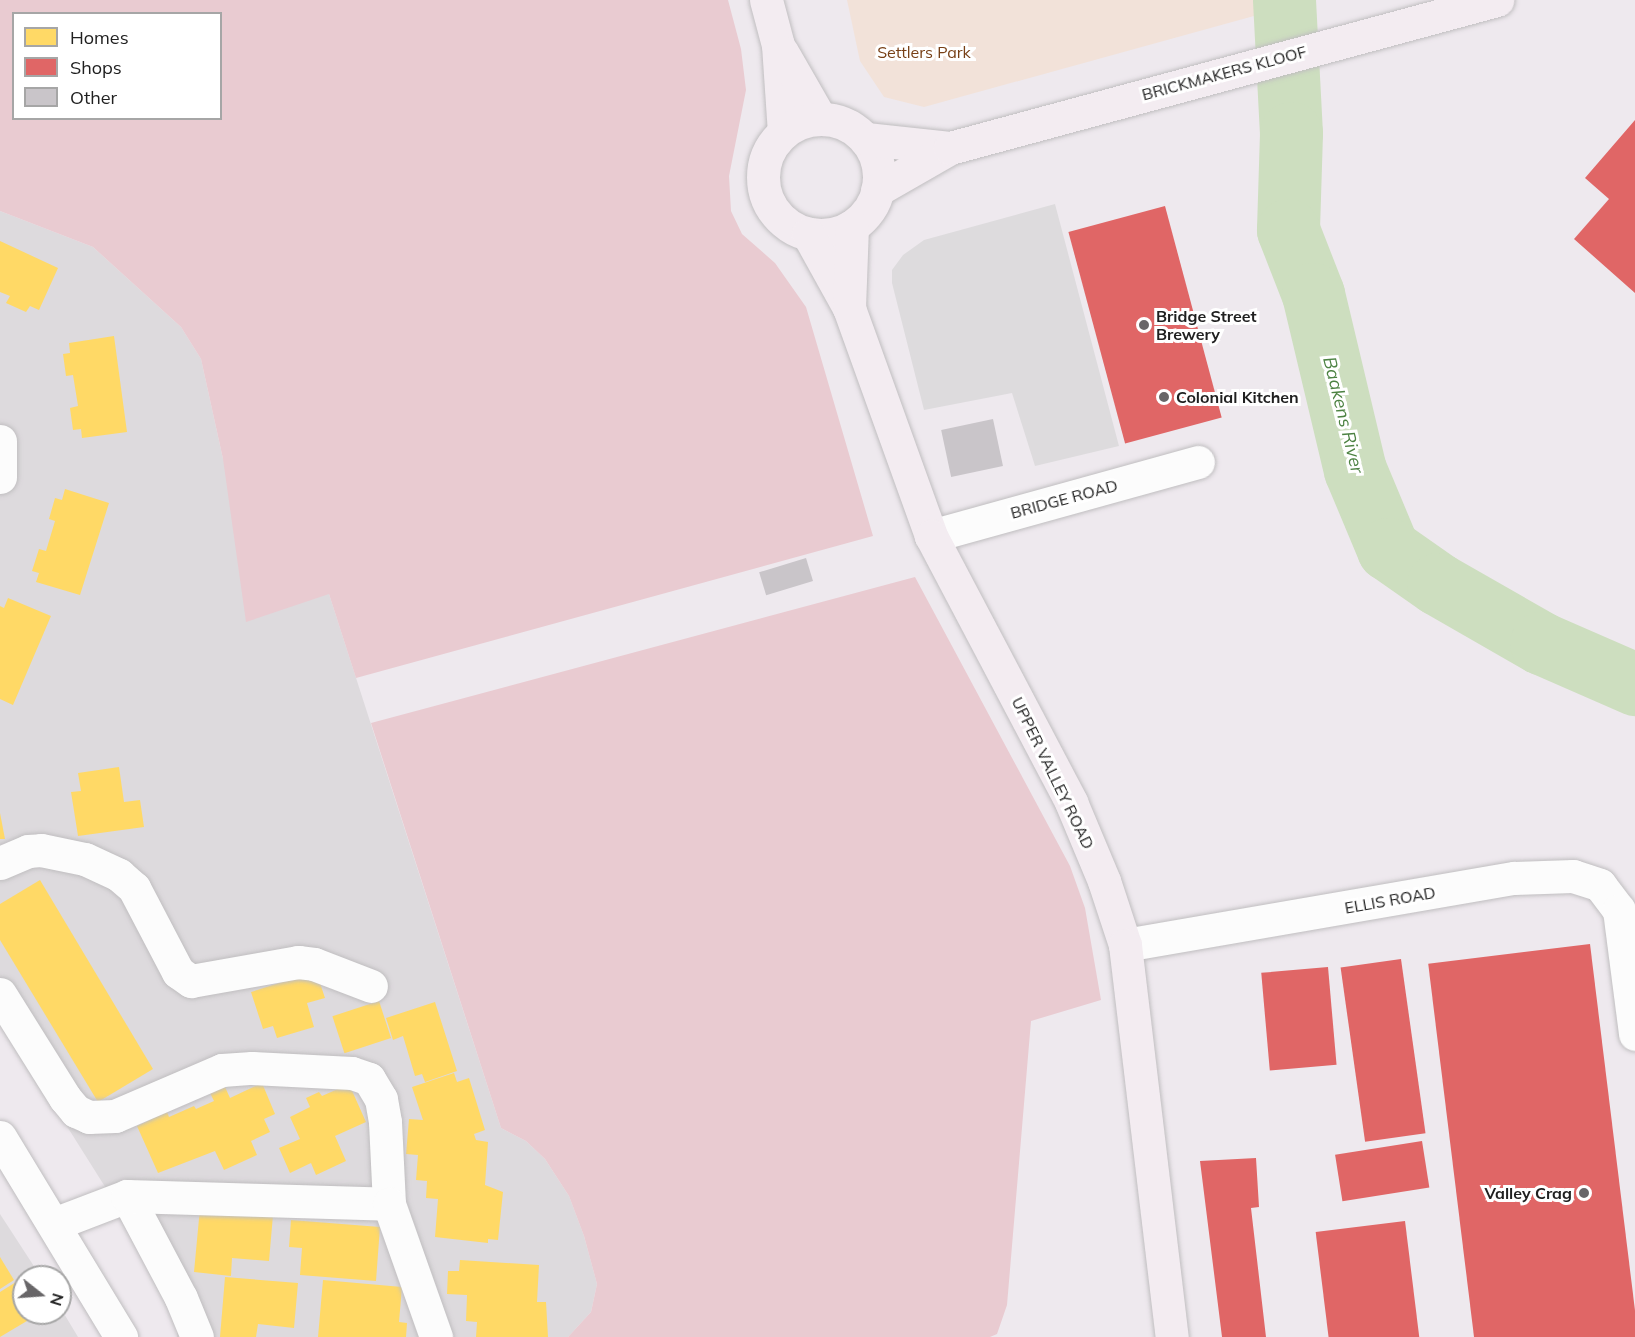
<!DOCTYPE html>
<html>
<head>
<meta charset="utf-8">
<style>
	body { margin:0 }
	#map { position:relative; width:1635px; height:1337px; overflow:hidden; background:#eee9ee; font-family:Mulish,sans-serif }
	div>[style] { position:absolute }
	.residential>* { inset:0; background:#dddadd }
	.grass>* { inset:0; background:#e9cbd1 }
	.park>* { inset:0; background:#f2e2d9 }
	.parking>* { inset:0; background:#dddbdd }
	.homes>* { inset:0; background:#ffd966; transform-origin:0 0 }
	.shops>* { inset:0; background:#e06666; transform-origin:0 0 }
	.river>* { height:63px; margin:-31.5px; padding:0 31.5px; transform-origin:31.5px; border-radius:31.5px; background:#cddebf }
	.building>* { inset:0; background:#c9c5c9; transform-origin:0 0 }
	.roads { filter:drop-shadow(0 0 2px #c0bec0) drop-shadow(0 0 2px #c0bec0) }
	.street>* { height:33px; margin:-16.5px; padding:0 16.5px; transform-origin:16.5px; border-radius:16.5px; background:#fcfcfc }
	.secondary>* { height:33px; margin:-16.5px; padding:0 16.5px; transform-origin:16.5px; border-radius:16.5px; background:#f3ecf1 }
	.secondary>.ring { margin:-16.5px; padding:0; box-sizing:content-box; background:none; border:33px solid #f3ecf1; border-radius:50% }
	.dots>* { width:16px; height:16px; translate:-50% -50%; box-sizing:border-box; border:3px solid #fff; border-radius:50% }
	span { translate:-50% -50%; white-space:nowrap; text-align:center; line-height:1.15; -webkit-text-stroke:6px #fff; paint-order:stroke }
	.park-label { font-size:16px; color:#773f15 }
	.street-label { font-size:16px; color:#202020 }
	.poi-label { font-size:16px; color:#202020; font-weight:700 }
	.left { translate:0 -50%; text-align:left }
	.right { translate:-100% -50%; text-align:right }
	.water-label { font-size:18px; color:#4c8242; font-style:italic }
	.legend { position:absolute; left:12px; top:12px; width:210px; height:108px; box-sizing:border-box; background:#fff; border:2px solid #a6a6a6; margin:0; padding:8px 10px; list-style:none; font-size:18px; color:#202020 }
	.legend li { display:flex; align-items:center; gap:12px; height:30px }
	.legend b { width:30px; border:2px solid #a6a6a6 }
	.north { position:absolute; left:12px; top:1265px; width:60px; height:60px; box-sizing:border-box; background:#fff; border:2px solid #a6a6a6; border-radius:50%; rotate:107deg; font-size:16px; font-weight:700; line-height:24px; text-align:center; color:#202020 }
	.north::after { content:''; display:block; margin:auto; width:21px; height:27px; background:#686668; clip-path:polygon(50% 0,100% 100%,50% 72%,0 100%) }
</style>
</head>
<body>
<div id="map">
	<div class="residential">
		<i style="clip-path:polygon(0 211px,93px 247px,181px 327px,201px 359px,223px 459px,329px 594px,501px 1128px,526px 1141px,545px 1159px,569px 1196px,584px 1236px,597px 1284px,591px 1312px,568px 1337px,177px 1337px,177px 1301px,0 1020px)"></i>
		<i style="clip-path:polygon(0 1214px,41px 1277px,24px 1277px,24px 1313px,60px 1313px,60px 1307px,78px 1337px,0 1337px)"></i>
	</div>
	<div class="grass">
		<i style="clip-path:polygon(evenodd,0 0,728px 0,741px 49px,746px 90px,729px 176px,731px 211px,742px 234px,775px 263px,806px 307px,873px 536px,356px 678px,329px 594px,246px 622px,223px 459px,201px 359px,181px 327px,93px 247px,0 211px,0 0,14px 14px,220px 14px,220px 118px,14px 118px,14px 14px)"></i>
		<i style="clip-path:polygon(915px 577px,1070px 866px,1085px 908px,1101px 1000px,1031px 1021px,1007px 1305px,997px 1334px,990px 1337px,568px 1337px,591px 1312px,597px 1284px,584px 1236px,569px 1196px,545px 1159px,526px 1141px,501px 1128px,371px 723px)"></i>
	</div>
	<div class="park">
		<i style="clip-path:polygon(847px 0,1312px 0,924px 107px,884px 97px,860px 61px)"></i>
	</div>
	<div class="parking">
		<i style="clip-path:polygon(1055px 204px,1119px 446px,1035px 466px,1012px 393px,924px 410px,892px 283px,892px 270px,903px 255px,924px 240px)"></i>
	</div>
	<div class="homes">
		<i style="clip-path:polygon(0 241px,58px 268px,39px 310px,30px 306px,26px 312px,6px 303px,10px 296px,0 292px)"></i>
		<i style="clip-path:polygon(114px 336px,127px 432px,82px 438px,81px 429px,73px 430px,70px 408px,78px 406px,73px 375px,66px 376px,63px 354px,70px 353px,69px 343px)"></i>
		<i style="clip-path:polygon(65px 489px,109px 503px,80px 595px,36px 582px,39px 573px,32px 571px,39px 549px,46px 551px,55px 521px,49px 519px,55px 498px,62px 500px)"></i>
		<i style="clip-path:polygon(8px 598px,51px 616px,13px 705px,0 699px,0 606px,4px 608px)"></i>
		<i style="clip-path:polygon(119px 767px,124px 802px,140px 800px,144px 827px,78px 836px,71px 792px,81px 791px,78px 773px)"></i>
		<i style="clip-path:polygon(0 813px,5px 839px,0 839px)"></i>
		<i style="clip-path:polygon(40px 880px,153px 1069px,98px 1102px,0 940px,0 904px)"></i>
		<i style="clip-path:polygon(316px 971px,325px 998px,307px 1003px,314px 1027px,277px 1038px,273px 1026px,263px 1029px,251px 992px)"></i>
		<i style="left:379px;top:1001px;width:39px;height:49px;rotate:72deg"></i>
		<i style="clip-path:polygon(435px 1002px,457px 1071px,425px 1082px,422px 1074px,415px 1076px,403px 1036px,393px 1040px,386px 1018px)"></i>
		<i style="clip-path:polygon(454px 1073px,457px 1082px,469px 1078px,485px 1130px,474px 1134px,476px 1140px,488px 1142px,485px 1185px,503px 1192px,498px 1240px,488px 1239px,488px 1243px,435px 1237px,438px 1199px,426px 1198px,427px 1181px,416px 1180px,418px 1155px,406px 1154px,409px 1119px,423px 1120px,412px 1087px)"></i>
		<i style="clip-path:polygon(262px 1083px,275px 1114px,264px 1119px,270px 1132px,251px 1141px,257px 1155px,224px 1170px,215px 1151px,158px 1173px,137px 1126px,167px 1112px,169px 1117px,194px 1106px,196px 1109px,214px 1101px,210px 1093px,225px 1087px,230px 1098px)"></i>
		<i style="clip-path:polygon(349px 1084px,366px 1122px,335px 1136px,346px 1161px,316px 1175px,311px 1163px,290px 1173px,279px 1148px,300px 1139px,290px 1117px,310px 1107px,306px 1098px,319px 1092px,322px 1096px)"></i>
		<i style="clip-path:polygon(200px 1208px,273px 1215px,269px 1261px,232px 1258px,231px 1276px,194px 1272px)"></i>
		<i style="clip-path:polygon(291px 1220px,380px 1227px,376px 1281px,300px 1275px,302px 1248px,289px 1247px)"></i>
		<i style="clip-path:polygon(0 1257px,14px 1280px,0 1289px)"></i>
		<i style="clip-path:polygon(460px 1260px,539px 1265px,537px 1302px,546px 1302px,548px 1337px,476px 1337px,477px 1322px,466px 1321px,467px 1295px,447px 1294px,448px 1271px,459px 1271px)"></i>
		<i style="clip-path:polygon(225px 1277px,298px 1283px,294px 1328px,258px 1324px,256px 1337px,220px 1337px)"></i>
		<i style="clip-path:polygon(323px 1280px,402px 1287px,399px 1322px,407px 1323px,406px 1337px,318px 1337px)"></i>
		<i style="clip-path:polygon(16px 1282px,24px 1294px,24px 1313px,37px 1315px,0 1337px,0 1292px)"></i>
	</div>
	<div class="shops">
		<i style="clip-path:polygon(1635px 120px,1635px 293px,1574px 239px,1609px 199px,1585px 178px)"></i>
		<i style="left:1165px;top:206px;width:219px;height:100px;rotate:75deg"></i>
		<i style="left:1590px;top:944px;width:396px;height:163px;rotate:83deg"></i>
		<i style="left:1401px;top:959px;width:176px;height:61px;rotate:82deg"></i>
		<i style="left:1328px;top:967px;width:98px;height:67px;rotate:85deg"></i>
		<i style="left:1422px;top:1141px;width:47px;height:88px;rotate:81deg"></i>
		<i style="clip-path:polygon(1256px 1158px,1259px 1207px,1251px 1208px,1266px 1337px,1222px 1337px,1200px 1161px)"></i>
		<i style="left:1405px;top:1221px;width:117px;height:90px;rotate:83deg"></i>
	</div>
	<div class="river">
		<i style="left:1284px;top:0;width:133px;rotate:87deg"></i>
		<i style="left:1291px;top:133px;width:97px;rotate:91.8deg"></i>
		<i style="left:1288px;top:230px;width:69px;rotate:68.7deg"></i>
		<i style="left:1313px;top:294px;width:181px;rotate:76.6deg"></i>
		<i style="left:1355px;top:470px;width:86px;rotate:67.3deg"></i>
		<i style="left:1388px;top:549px;width:61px;rotate:35deg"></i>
		<i style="left:1438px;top:584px;width:119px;rotate:29.8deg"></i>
		<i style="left:1541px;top:643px;width:103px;rotate:23.6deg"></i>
	</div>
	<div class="building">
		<i style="left:993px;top:419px;width:48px;height:53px;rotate:78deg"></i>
		<i style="left:806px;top:558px;width:24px;height:49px;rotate:73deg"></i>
	</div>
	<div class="roads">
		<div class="street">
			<i style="left:0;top:441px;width:36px;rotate:90deg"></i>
			<i style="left:931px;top:536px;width:277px;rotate:-15.5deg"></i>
			<i style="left:0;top:863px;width:30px;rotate:-23deg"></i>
			<i style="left:28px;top:851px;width:13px;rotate:-4deg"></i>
			<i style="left:41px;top:850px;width:45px;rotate:11.6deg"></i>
			<i style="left:85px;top:859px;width:38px;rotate:25deg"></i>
			<i style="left:119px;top:875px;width:20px;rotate:41deg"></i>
			<i style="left:134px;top:888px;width:95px;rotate:62.4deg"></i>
			<i style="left:178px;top:972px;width:16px;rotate:35deg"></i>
			<i style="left:191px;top:981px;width:109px;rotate:-10.1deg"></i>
			<i style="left:298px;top:962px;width:16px;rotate:7deg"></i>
			<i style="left:314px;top:964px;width:61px;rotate:21.1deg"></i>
			<i style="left:1125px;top:945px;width:395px;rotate:-9.8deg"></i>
			<i style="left:1514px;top:878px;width:59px;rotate:-1.9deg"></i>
			<i style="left:1573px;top:876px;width:28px;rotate:18deg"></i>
			<i style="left:1600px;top:885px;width:31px;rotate:53deg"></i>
			<i style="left:1619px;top:910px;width:125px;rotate:82.6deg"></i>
			<i style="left:0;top:994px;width:123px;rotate:58deg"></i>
			<i style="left:65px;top:1098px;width:17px;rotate:50deg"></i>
			<i style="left:76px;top:1111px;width:14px;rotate:25deg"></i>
			<i style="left:89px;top:1117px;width:26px;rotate:-2deg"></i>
			<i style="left:115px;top:1116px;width:116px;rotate:-23.3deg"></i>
			<i style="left:222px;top:1070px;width:30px;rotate:-4deg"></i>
			<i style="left:252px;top:1068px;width:100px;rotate:2.9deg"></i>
			<i style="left:352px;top:1073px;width:18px;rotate:19deg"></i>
			<i style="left:369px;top:1079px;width:23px;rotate:59deg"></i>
			<i style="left:381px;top:1099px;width:23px;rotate:80deg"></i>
			<i style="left:385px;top:1122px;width:82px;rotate:87.2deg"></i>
			<i style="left:0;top:1137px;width:234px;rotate:58.8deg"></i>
			<i style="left:127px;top:1196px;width:115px;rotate:62.1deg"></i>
			<i style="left:181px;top:1298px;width:42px;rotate:67.7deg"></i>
			<i style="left:54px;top:1224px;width:78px;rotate:-21deg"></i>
			<i style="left:127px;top:1196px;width:262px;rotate:1.7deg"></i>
			<i style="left:389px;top:1204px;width:141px;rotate:70.5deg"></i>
		</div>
		<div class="secondary">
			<i style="left:766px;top:0;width:47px;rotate:75.1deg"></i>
			<i style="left:778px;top:45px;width:87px;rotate:86.1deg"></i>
			<i style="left:782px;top:52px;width:76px;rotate:60.1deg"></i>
			<i class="ring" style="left:763px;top:119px;width:83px;height:83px"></i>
			<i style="left:866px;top:139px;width:84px;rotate:6.1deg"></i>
			<i style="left:877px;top:190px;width:84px;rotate:-29.9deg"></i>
			<i style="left:950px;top:148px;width:567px;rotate:-15.14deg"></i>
			<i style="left:808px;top:234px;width:85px;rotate:61deg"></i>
			<i style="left:849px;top:308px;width:242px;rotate:70.2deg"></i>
			<i style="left:931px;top:536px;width:301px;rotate:62.2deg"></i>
			<i style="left:1071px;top:802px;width:86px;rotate:67.3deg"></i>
			<i style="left:1104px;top:881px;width:67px;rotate:71.8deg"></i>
			<i style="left:1125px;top:945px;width:395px;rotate:83.2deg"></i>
			<i style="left:849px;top:308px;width:82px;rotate:-87.9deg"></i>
		</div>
	</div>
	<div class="dots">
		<i style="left:1144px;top:325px;background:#686668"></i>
		<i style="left:1164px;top:397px;background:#686668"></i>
		<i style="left:1584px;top:1193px;background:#686668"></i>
	</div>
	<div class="park-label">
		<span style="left:924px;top:52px">Settlers Park</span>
	</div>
	<div class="street-label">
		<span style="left:1224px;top:73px;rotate:-15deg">BRICKMAKERS KLOOF</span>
		<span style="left:1064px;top:499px;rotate:-15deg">BRIDGE ROAD</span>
		<span style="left:1053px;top:773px;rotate:64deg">UPPER VALLEY ROAD</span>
		<span style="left:1390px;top:900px;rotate:-10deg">ELLIS ROAD</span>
	</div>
	<div class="poi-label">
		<span class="left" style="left:1156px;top:325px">Bridge Street<br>Brewery</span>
		<span class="left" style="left:1176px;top:397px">Colonial Kitchen</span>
		<span class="right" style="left:1572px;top:1193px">Valley Crag</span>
	</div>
	<div class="water-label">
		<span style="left:1343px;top:415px;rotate:76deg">Baakens River</span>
	</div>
	<ul class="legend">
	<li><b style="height:16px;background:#ffd966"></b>Homes</li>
	<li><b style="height:16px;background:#e06666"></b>Shops</li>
	<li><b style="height:16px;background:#c9c5c9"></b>Other</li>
	</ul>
	<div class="north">N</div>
</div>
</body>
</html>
